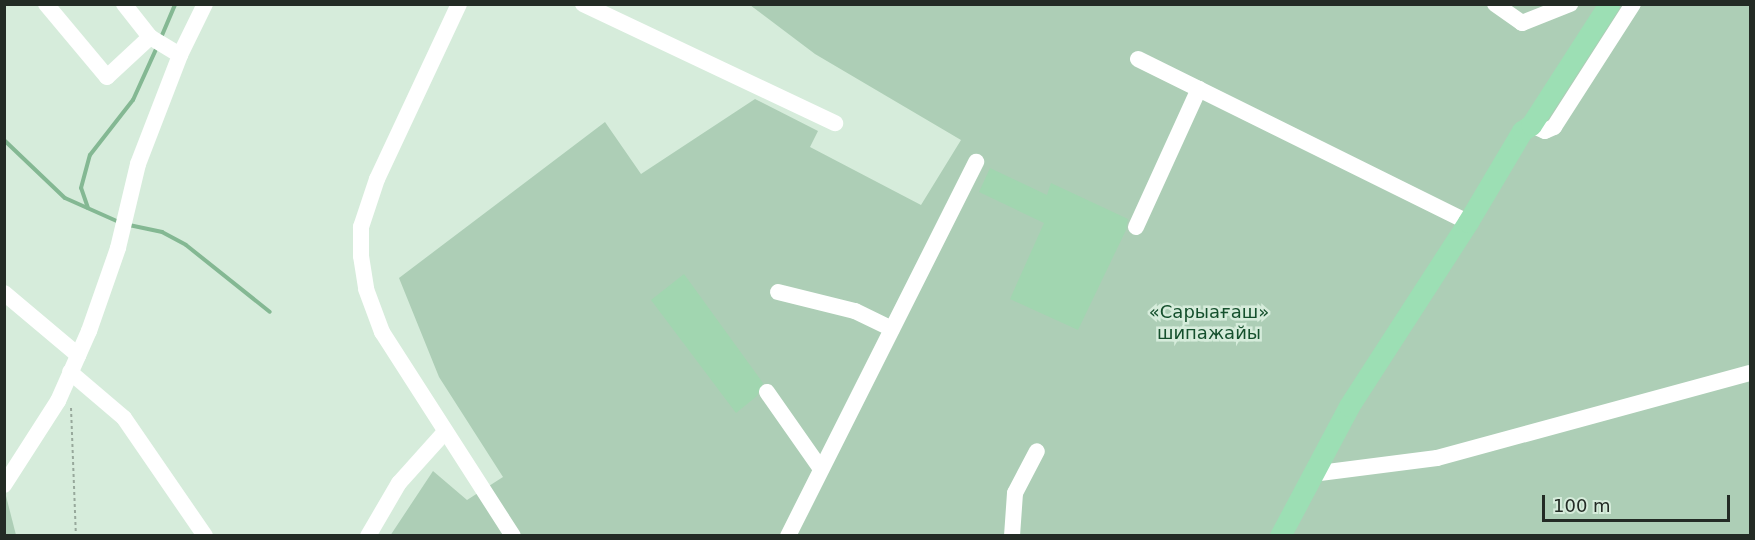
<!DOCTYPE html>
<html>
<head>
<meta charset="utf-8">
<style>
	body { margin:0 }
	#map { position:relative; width:1755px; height:540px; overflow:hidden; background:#d6ecdb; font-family:"DejaVu Sans",sans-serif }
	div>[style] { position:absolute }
	.green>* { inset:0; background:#adceb6 }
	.stream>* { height:4px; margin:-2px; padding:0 2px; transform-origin:2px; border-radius:2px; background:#84b893 }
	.building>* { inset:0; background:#a1d6b0 }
	.path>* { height:2px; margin-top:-1px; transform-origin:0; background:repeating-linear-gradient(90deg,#97a89b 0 3px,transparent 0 6px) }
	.minor>* { height:16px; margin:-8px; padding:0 8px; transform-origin:8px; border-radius:8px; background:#fff }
	.major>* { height:21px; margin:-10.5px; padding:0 10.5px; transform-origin:10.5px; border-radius:10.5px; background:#9cdfb4 }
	span { translate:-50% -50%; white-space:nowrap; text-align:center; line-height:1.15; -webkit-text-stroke:5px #d6ecdb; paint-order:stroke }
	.park-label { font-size:18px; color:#15502d }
	.frame { position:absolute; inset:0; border:6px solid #232b25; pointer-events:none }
	.scale { position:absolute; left:1542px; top:495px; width:188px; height:27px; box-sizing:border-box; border:3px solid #232b25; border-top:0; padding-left:8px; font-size:18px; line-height:21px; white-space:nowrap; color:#232b25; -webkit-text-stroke:4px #d6ecdb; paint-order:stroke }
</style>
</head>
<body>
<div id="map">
	<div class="green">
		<i style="clip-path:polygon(750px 5px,1750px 5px,1750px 535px,390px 536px,433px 471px,467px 500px,503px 477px,439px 377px,399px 278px,605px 122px,641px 174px,755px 99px,818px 131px,810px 147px,921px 205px,961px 140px,815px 54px)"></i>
		<i style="clip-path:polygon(5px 495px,6px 496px,16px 535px,5px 535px)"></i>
	</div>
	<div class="stream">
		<i style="left:160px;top:40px;width:39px;rotate:-67deg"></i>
		<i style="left:4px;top:140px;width:84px;rotate:43.6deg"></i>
		<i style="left:65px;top:198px;width:59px;rotate:24deg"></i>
		<i style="left:88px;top:208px;width:21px;rotate:-109deg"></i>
		<i style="left:81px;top:188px;width:34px;rotate:-75deg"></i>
		<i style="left:90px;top:155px;width:70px;rotate:-52deg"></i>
		<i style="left:133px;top:100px;width:58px;rotate:-65.6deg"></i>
		<i style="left:129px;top:225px;width:34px;rotate:12deg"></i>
		<i style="left:162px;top:232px;width:27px;rotate:28deg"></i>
		<i style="left:186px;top:245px;width:107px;rotate:38.6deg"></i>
	</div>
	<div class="building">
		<i style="clip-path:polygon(990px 168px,1047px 195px,1051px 183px,1128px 219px,1126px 230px,1078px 330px,1010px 299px,1044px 223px,979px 192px)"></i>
		<i style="clip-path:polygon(684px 274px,763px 383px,757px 396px,736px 413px,651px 300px)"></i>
	</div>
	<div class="path">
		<i style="left:71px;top:408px;width:128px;rotate:87.8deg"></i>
	</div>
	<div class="minor">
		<i style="left:46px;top:4px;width:95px;rotate:50.1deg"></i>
		<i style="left:107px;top:77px;width:59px;rotate:-42.9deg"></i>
		<i style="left:124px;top:4px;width:42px;rotate:51.8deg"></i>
		<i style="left:150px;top:37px;width:35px;rotate:31deg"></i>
		<i style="left:459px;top:4px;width:193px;rotate:115.1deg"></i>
		<i style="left:377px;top:179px;width:51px;rotate:108.4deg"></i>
		<i style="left:361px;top:227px;width:29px;rotate:90deg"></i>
		<i style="left:361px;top:256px;width:33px;rotate:81deg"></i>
		<i style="left:366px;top:289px;width:46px;rotate:69.6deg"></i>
		<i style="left:382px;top:332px;width:242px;rotate:57.3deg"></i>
		<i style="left:583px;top:4px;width:279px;rotate:25.3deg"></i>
		<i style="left:1495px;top:4px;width:33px;rotate:35deg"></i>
		<i style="left:1522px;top:23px;width:52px;rotate:-21.6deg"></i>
		<i style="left:1138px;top:59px;width:368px;rotate:26.3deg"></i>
		<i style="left:1531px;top:125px;width:15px;rotate:23deg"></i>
		<i style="left:1545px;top:131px;width:10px;rotate:-24deg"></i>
		<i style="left:1554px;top:127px;width:146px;rotate:-57.3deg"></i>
		<i style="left:1136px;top:227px;width:152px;rotate:-65.5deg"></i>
		<i style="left:778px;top:292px;width:79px;rotate:13.9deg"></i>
		<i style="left:855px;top:311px;width:41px;rotate:25.9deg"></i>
		<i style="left:4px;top:293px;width:97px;rotate:40deg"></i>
		<i style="left:70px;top:372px;width:71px;rotate:40.4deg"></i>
		<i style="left:124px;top:418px;width:143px;rotate:55.5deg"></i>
		<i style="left:767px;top:392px;width:94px;rotate:55deg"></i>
		<i style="left:1312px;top:474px;width:126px;rotate:-7.3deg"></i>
		<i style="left:1437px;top:458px;width:324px;rotate:-15.2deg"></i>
		<i style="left:4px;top:485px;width:100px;rotate:-57.3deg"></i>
		<i style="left:58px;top:401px;width:77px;rotate:-66.1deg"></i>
		<i style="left:89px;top:331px;width:88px;rotate:-70.7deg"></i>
		<i style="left:118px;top:248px;width:86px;rotate:-76.6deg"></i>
		<i style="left:138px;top:164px;width:117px;rotate:-68.9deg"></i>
		<i style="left:180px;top:55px;width:57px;rotate:-63.9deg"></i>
		<i style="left:368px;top:536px;width:61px;rotate:-59.7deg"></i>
		<i style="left:399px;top:483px;width:69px;rotate:-48deg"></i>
		<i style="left:788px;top:536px;width:419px;rotate:-63.3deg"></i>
		<i style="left:1012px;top:536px;width:43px;rotate:-86deg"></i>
		<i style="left:1015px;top:493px;width:47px;rotate:-62.4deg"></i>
	</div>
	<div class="major">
		<i style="left:1280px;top:536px;width:147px;rotate:-62deg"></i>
		<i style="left:1349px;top:406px;width:219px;rotate:-57.1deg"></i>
		<i style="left:1468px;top:222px;width:106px;rotate:-59.3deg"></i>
		<i style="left:1522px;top:131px;width:11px;rotate:-34deg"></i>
		<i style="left:1531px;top:125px;width:144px;rotate:-57.2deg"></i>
	</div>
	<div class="park-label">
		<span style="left:1209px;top:323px">«Сарыағаш»<br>шипажайы</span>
	</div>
	<div class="frame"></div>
	<div class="scale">100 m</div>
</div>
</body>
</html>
